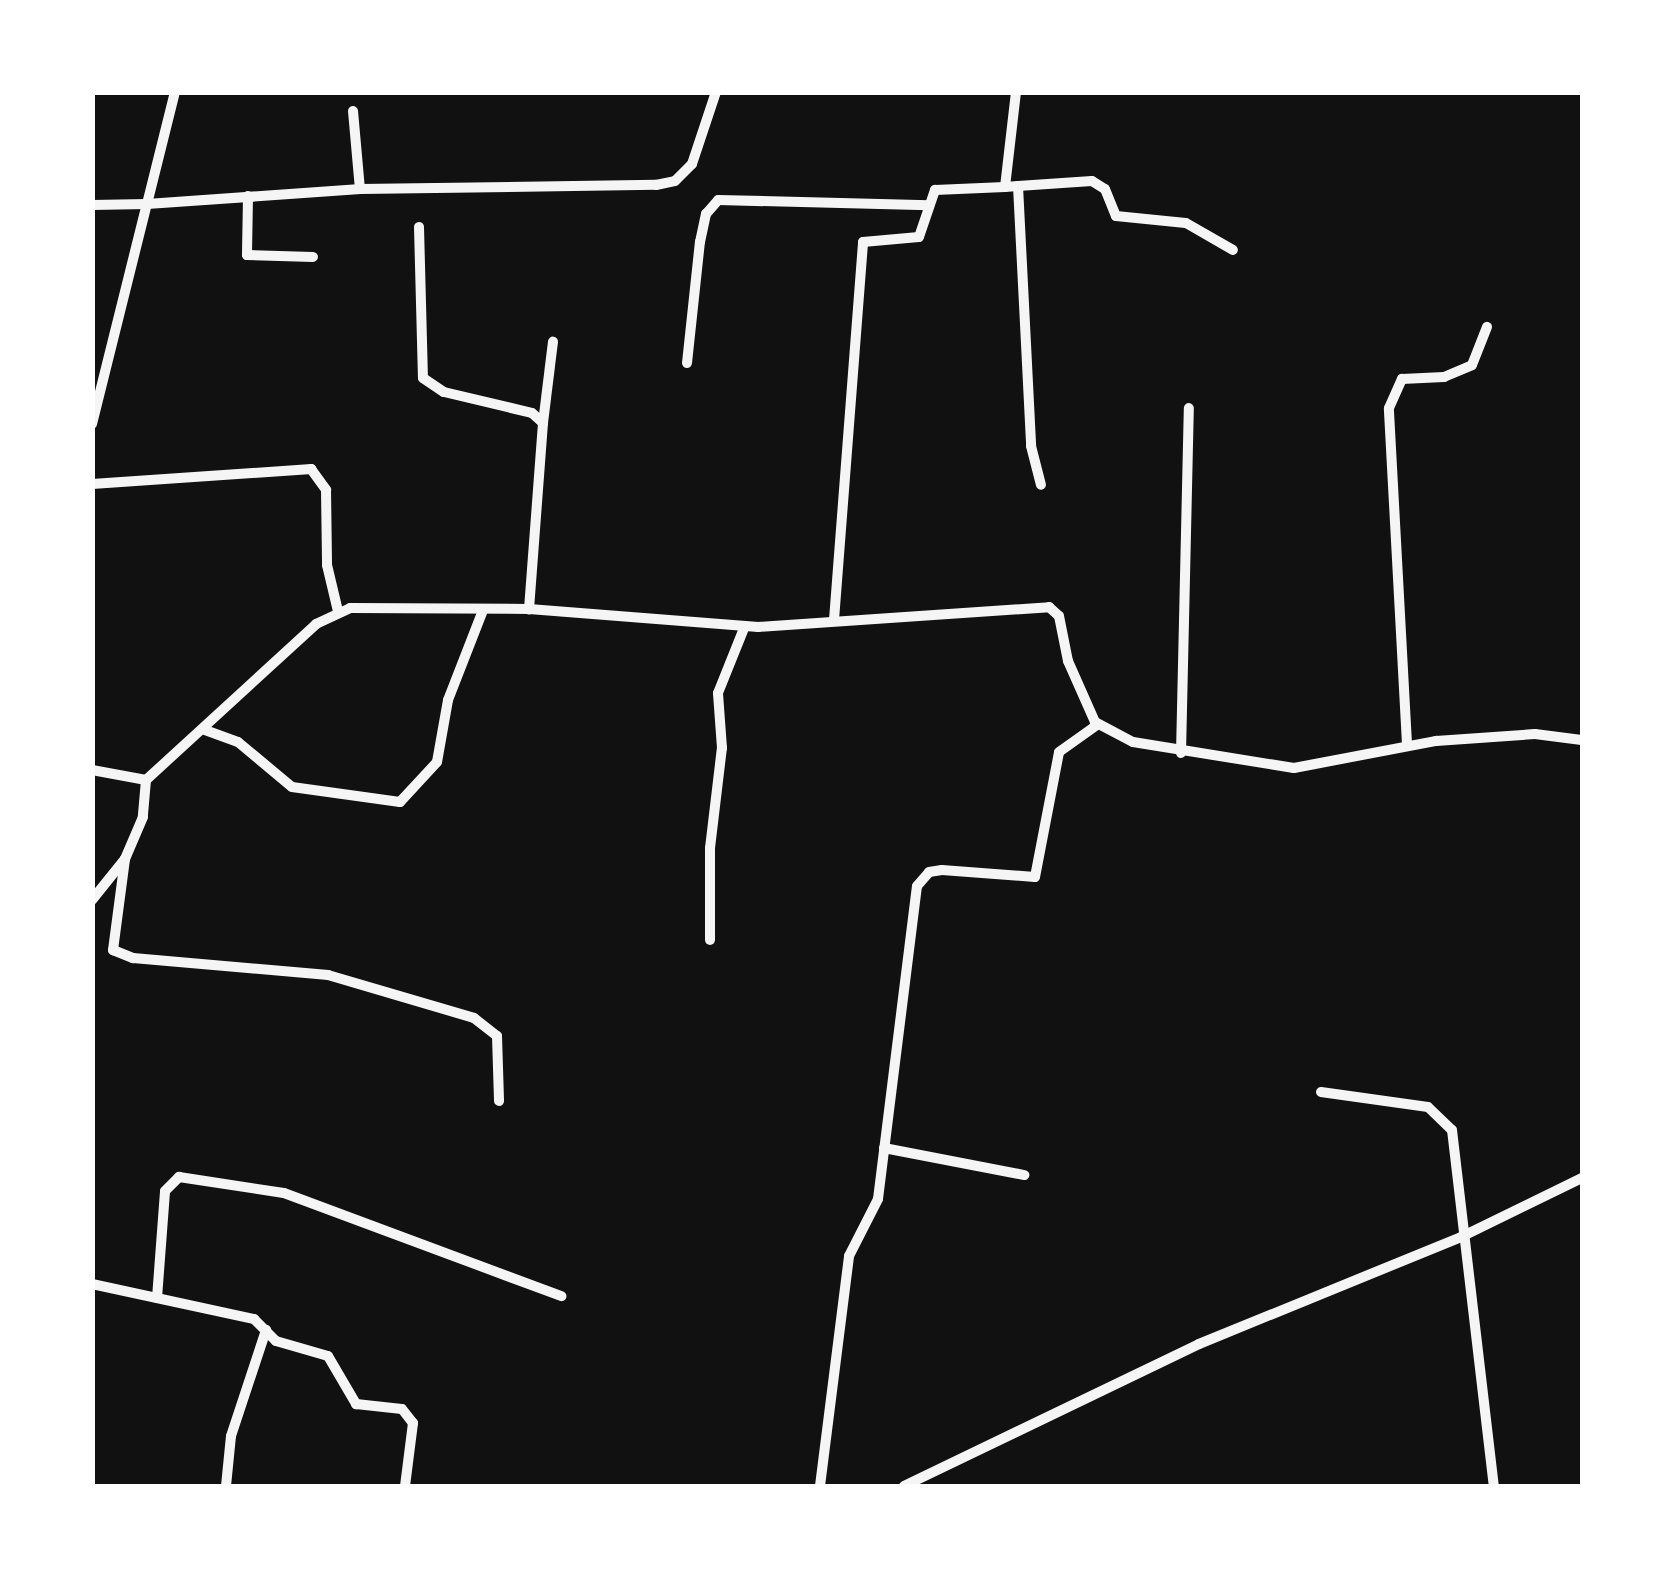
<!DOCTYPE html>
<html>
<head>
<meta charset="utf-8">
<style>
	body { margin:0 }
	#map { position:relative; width:1675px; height:1579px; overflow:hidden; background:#111; font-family:Lato,sans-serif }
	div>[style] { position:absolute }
	.minor>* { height:10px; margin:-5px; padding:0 5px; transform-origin:5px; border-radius:5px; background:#f5f5f5 }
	span { translate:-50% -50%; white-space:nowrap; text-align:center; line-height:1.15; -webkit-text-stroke:10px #fff; paint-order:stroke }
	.frame { position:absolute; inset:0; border:95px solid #fff; pointer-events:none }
</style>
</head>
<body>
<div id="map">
	<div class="minor">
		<i style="left:353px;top:111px;width:78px;rotate:84.9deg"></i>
		<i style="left:1018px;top:186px;width:74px;rotate:-3.9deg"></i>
		<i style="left:1092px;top:181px;width:15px;rotate:32deg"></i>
		<i style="left:1105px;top:189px;width:29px;rotate:68deg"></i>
		<i style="left:1116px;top:216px;width:70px;rotate:5.7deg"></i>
		<i style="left:1186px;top:223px;width:54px;rotate:29.9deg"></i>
		<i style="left:1005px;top:187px;width:13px;rotate:-4deg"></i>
		<i style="left:1018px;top:186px;width:260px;rotate:87.1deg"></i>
		<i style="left:1031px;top:446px;width:40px;rotate:75.6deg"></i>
		<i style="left:248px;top:196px;width:59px;rotate:91deg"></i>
		<i style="left:247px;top:255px;width:66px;rotate:1.7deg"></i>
		<i style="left:92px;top:205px;width:55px;rotate:-1deg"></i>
		<i style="left:147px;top:204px;width:115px;rotate:-76deg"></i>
		<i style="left:419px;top:227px;width:151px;rotate:88.5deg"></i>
		<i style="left:423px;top:378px;width:25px;rotate:34deg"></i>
		<i style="left:444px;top:392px;width:90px;rotate:13.4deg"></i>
		<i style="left:532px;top:413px;width:15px;rotate:42deg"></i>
		<i style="left:543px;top:423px;width:187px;rotate:94.3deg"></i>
		<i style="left:687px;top:363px;width:122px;rotate:-83.9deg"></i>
		<i style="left:700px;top:242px;width:29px;rotate:-78deg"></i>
		<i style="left:706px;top:214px;width:18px;rotate:-49deg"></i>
		<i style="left:718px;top:200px;width:211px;rotate:1.4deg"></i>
		<i style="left:543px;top:423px;width:82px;rotate:-83deg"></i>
		<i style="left:92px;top:424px;width:227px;rotate:-76deg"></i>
		<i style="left:147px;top:204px;width:214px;rotate:-4deg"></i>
		<i style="left:360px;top:189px;width:296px;rotate:-0.8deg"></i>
		<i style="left:656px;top:185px;width:19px;rotate:-12deg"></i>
		<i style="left:675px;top:181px;width:24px;rotate:-45deg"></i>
		<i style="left:692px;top:164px;width:76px;rotate:-71.6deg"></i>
		<i style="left:92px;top:484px;width:220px;rotate:-3.9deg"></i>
		<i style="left:311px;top:469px;width:26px;rotate:54deg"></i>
		<i style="left:326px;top:490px;width:75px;rotate:89.2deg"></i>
		<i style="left:327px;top:565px;width:47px;rotate:76.6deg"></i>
		<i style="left:834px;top:620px;width:379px;rotate:-85.6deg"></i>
		<i style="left:863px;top:242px;width:56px;rotate:-5.1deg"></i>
		<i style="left:919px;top:237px;width:50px;rotate:-71.2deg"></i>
		<i style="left:935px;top:190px;width:70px;rotate:-2.5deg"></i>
		<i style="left:1005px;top:187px;width:96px;rotate:-83.4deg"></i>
		<i style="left:205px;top:730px;width:35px;rotate:20deg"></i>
		<i style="left:238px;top:742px;width:70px;rotate:39.8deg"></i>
		<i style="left:292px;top:787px;width:109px;rotate:7.9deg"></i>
		<i style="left:400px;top:802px;width:54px;rotate:-47.2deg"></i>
		<i style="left:437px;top:762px;width:63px;rotate:-79.9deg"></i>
		<i style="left:448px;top:700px;width:97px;rotate:-68.7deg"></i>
		<i style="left:1407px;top:744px;width:336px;rotate:-93.1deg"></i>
		<i style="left:1389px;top:408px;width:32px;rotate:-66deg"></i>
		<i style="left:1402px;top:379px;width:42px;rotate:-2.7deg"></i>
		<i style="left:1444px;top:377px;width:30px;rotate:-23deg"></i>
		<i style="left:1472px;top:365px;width:41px;rotate:-68.5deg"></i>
		<i style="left:1181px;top:753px;width:345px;rotate:-88.7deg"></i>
		<i style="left:92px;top:770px;width:55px;rotate:10.5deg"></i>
		<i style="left:146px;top:780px;width:231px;rotate:-42.5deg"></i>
		<i style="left:316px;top:624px;width:38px;rotate:-25deg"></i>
		<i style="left:350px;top:608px;width:179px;rotate:0.3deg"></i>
		<i style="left:529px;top:609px;width:230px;rotate:4.5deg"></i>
		<i style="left:758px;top:627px;width:292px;rotate:-3.9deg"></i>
		<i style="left:1049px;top:607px;width:13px;rotate:42deg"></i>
		<i style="left:1059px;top:616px;width:46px;rotate:78.7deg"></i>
		<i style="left:1068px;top:661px;width:67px;rotate:66.1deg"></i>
		<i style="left:1095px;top:722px;width:43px;rotate:27.8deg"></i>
		<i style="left:1133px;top:742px;width:163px;rotate:9.2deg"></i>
		<i style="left:1294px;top:768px;width:145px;rotate:-10.8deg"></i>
		<i style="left:1436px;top:741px;width:99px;rotate:-4deg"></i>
		<i style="left:1535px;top:734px;width:47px;rotate:7.3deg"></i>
		<i style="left:146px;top:780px;width:37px;rotate:95deg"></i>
		<i style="left:143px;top:817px;width:46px;rotate:113.2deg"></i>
		<i style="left:125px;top:859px;width:92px;rotate:97.5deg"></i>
		<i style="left:113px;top:950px;width:22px;rotate:22deg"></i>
		<i style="left:133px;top:958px;width:196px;rotate:5deg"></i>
		<i style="left:328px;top:975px;width:152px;rotate:16.4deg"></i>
		<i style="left:474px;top:1018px;width:29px;rotate:38deg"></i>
		<i style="left:497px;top:1036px;width:65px;rotate:88.2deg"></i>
		<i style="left:92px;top:900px;width:53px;rotate:-51.2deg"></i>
		<i style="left:710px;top:940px;width:92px;rotate:-90deg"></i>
		<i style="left:710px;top:848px;width:101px;rotate:-83.2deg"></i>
		<i style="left:722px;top:748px;width:55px;rotate:-94.2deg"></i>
		<i style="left:718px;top:693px;width:72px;rotate:-68.1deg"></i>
		<i style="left:1321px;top:1092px;width:108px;rotate:8deg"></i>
		<i style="left:1428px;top:1107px;width:33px;rotate:44deg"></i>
		<i style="left:1452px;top:1130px;width:358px;rotate:83.3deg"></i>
		<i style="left:884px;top:1148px;width:143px;rotate:10.9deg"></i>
		<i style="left:92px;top:1284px;width:166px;rotate:12.2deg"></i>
		<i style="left:254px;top:1319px;width:31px;rotate:45deg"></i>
		<i style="left:276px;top:1341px;width:54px;rotate:16.1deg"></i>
		<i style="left:328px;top:1356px;width:56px;rotate:59.7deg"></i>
		<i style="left:356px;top:1404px;width:46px;rotate:6.2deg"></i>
		<i style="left:402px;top:1409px;width:18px;rotate:52deg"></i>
		<i style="left:413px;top:1423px;width:64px;rotate:97.2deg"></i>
		<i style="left:157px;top:1298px;width:107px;rotate:-85.7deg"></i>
		<i style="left:165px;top:1191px;width:20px;rotate:-45deg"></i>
		<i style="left:179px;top:1177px;width:106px;rotate:8.7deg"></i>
		<i style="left:284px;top:1193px;width:296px;rotate:20.4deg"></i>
		<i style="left:226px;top:1486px;width:50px;rotate:-84.3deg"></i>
		<i style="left:231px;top:1436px;width:112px;rotate:-71.7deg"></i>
		<i style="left:820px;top:1486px;width:232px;rotate:-82.8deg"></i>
		<i style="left:849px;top:1256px;width:64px;rotate:-63deg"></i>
		<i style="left:878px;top:1199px;width:315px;rotate:-82.9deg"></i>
		<i style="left:917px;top:886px;width:18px;rotate:-49deg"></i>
		<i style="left:929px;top:872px;width:13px;rotate:-9deg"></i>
		<i style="left:942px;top:870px;width:93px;rotate:4.3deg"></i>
		<i style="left:1035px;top:877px;width:127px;rotate:-79.1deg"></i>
		<i style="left:1059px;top:752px;width:47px;rotate:-35.4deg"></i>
		<i style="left:904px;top:1486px;width:327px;rotate:-25.7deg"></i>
		<i style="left:1199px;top:1344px;width:283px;rotate:-22.2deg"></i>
		<i style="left:1461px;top:1237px;width:135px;rotate:-26deg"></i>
	</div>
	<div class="frame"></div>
</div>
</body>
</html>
